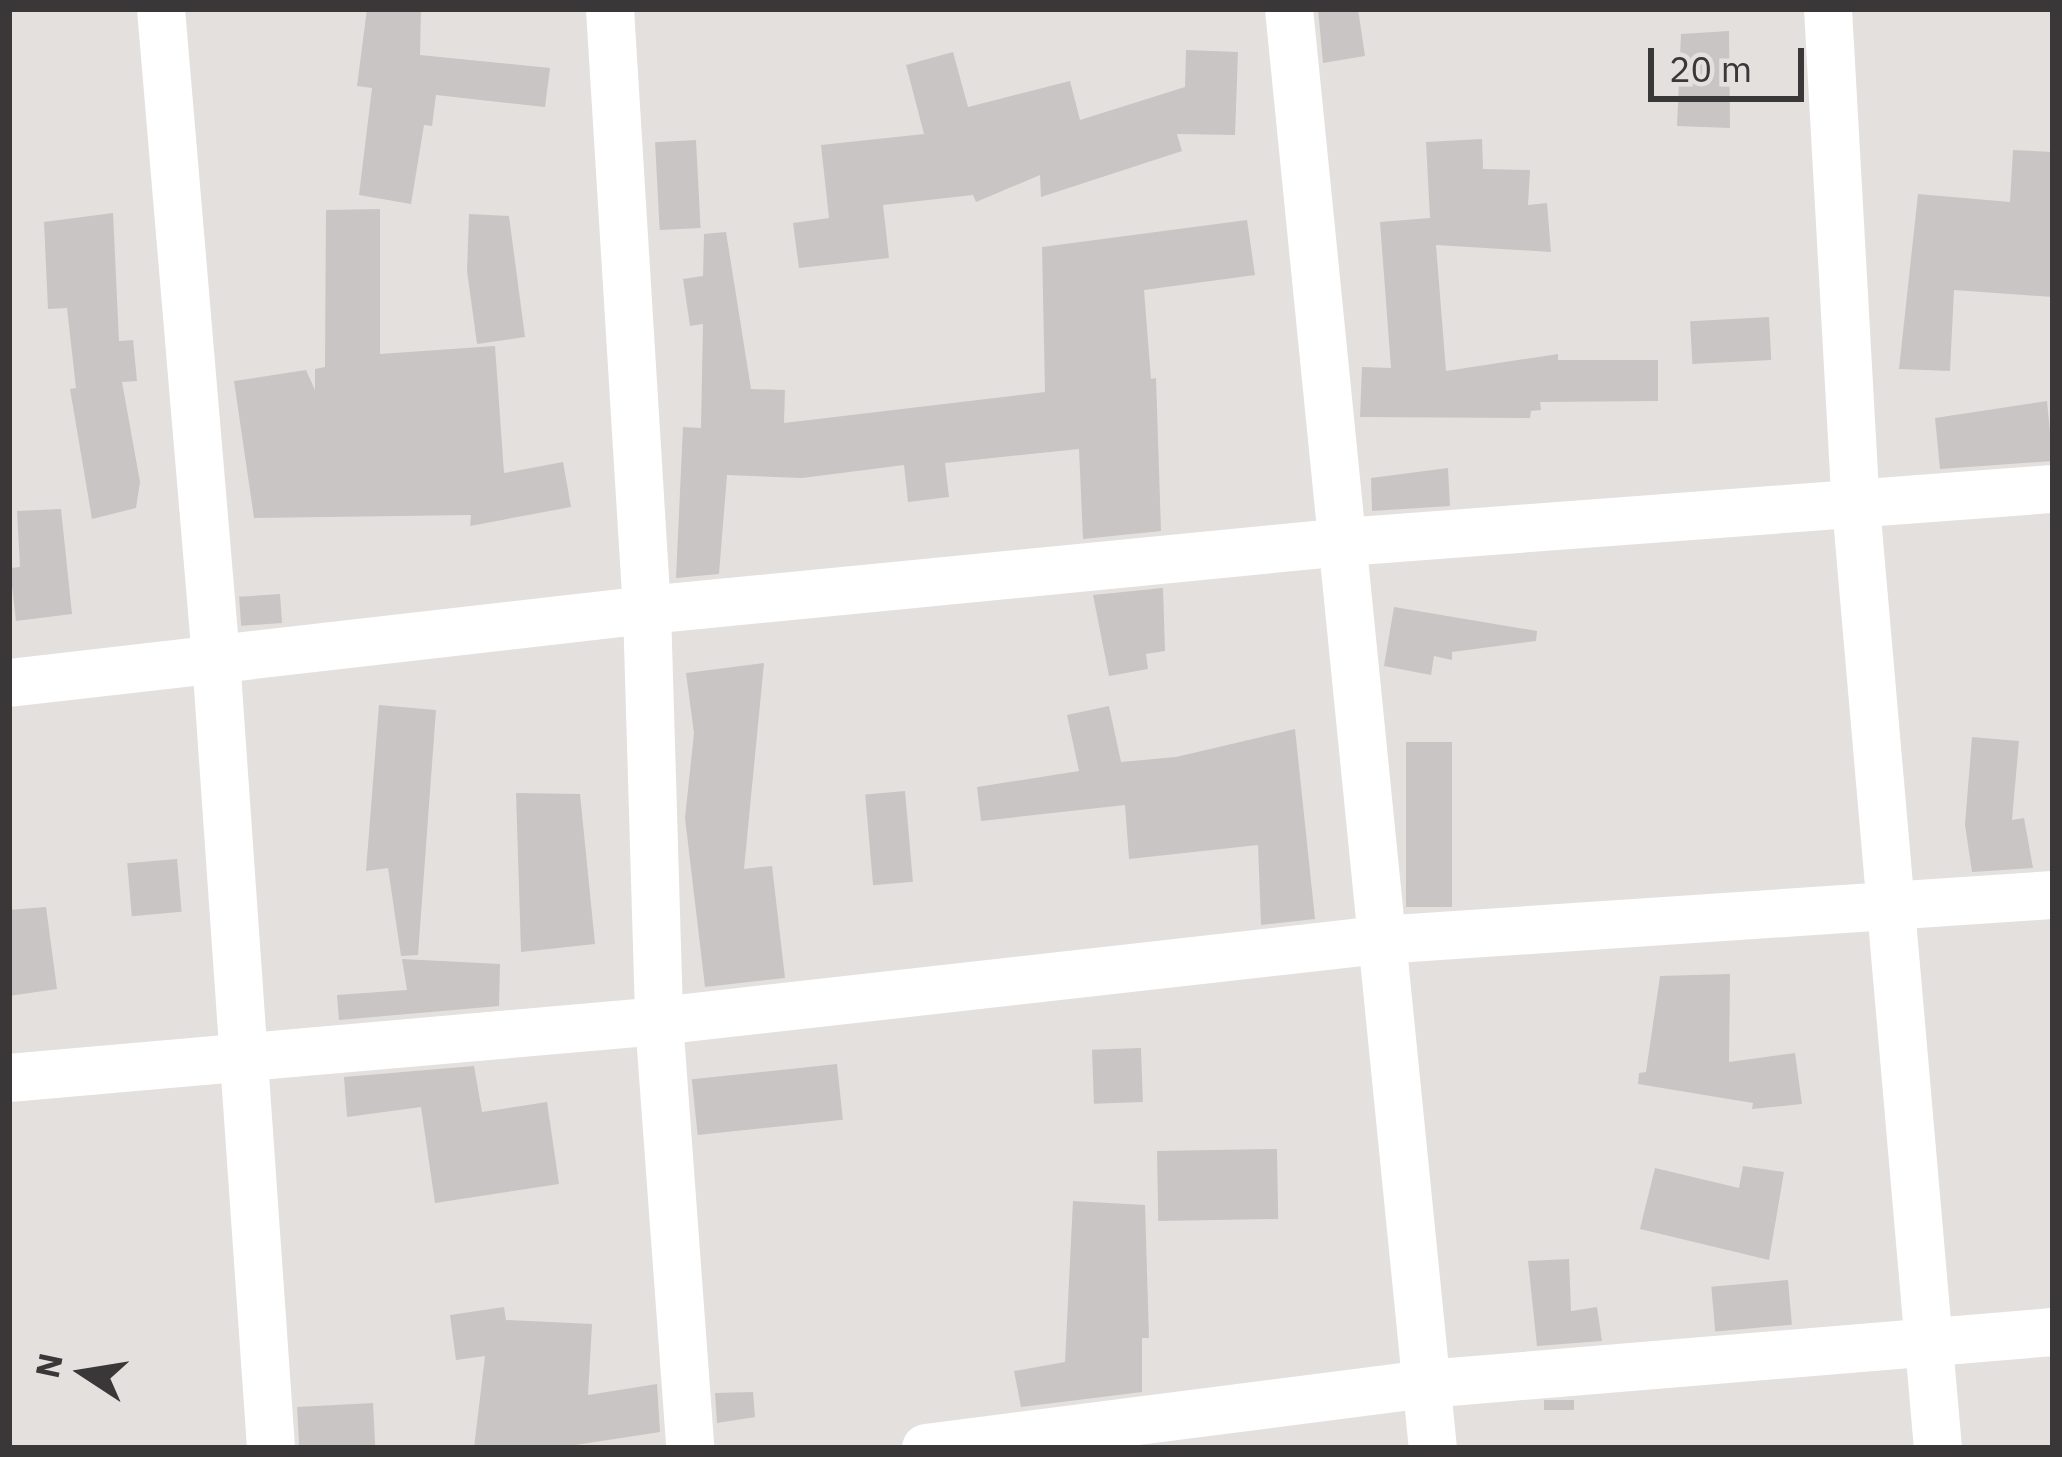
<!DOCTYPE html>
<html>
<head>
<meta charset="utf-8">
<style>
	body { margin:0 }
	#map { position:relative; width:2062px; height:1457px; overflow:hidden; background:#e4e0de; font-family:"IBM Plex Sans",sans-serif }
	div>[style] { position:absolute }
	.building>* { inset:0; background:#c9c5c5; transform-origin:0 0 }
	.street>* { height:48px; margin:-24px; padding:0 24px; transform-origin:24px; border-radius:24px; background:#fff }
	span { translate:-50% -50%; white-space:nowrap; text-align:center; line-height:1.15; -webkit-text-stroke:9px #e4e0de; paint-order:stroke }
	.frame { position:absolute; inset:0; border:12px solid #393737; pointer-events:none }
	.north { position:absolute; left:24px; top:1313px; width:120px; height:120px; -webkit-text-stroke:9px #e4e0de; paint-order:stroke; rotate:282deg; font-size:33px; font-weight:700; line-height:48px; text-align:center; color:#393737 }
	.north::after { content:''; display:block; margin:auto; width:42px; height:54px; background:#393737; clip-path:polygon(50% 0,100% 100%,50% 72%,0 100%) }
	.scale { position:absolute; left:1648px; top:48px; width:156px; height:54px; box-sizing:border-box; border:6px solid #393737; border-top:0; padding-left:15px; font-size:36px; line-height:42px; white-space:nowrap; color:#393737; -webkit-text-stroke:9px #e4e0de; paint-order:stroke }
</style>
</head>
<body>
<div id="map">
	<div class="building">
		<i style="clip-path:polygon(367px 9px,421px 9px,420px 55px,550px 68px,545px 107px,436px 95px,432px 126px,424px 125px,411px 204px,359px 195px,372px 88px,357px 86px)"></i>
		<i style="clip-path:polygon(1318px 9px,1358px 9px,1365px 56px,1323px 63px)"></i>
		<i style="clip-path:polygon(1729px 31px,1730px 128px,1677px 126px,1681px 34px)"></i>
		<i style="clip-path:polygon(1186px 50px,1238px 52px,1235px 135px,1177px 134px,1182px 151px,1041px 197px,1040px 175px,976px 202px,973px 195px,883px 205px,889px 258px,799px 268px,793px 223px,829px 218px,821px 145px,924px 134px,906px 65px,953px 52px,968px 107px,1070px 81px,1080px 120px,1185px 87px)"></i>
		<i style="clip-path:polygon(1482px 139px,1483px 169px,1530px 170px,1528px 205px,1547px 203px,1551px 252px,1436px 245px,1446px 371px,1558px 354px,1558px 360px,1658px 360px,1658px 401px,1540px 402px,1541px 410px,1531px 411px,1530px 418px,1360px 417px,1362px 367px,1391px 368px,1380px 222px,1430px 218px,1426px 142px)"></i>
		<i style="left:696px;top:140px;width:88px;height:41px;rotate:87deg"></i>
		<i style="clip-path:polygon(2013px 150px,2053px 152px,2053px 297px,1954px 290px,1950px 371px,1899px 369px,1918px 194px,2010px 202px)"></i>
		<i style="clip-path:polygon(380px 209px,380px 354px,495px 346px,504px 473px,563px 462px,571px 507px,470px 526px,471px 515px,254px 518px,234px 381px,306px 370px,315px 390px,315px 369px,325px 367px,326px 210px)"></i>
		<i style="clip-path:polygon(113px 213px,119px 341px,133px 340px,137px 381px,122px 382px,140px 482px,136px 508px,92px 519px,70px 389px,76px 388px,67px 308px,48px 309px,44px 222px)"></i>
		<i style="clip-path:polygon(469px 214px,509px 216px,525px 337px,477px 344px,467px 271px)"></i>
		<i style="clip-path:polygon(1247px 220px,1255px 275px,1144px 290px,1151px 379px,1156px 378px,1161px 531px,1083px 539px,1079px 449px,945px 463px,949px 497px,908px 502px,904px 465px,802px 478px,727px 475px,719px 574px,676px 578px,683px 427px,701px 428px,703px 324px,690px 326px,683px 279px,703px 276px,704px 234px,726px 232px,751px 389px,785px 390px,784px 423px,1045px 392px,1042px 247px)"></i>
		<i style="left:1769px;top:317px;width:43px;height:79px;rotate:87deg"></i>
		<i style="clip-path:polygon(2047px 401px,2053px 461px,1940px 469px,1935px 418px)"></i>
		<i style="clip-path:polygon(1448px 468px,1450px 506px,1372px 511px,1371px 478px)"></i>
		<i style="clip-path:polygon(61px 509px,72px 614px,16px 621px,10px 568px,20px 567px,17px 511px)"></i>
		<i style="clip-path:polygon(1163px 588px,1165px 651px,1146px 654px,1148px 669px,1109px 676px,1093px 595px)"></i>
		<i style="left:280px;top:594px;width:29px;height:41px;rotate:86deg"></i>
		<i style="clip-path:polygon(1394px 607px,1537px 631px,1536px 641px,1452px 652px,1452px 660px,1434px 656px,1431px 675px,1384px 666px)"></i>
		<i style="clip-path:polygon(764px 663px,744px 869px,772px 866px,785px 978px,705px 987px,685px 818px,694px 733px,686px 673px)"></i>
		<i style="clip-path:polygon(379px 705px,436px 710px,418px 955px,401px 956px,388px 868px,366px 871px)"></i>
		<i style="clip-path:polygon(1109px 706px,1121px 762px,1176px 757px,1295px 729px,1315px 919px,1261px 925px,1258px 845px,1129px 859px,1125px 805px,981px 821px,977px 787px,1079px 771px,1067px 715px)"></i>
		<i style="clip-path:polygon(1972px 737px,2019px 741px,2012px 820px,2024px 818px,2033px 868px,1972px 872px,1965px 825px)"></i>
		<i style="left:1452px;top:742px;width:165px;height:46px;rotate:90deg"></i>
		<i style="left:905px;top:791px;width:91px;height:40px;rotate:85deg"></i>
		<i style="clip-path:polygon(516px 793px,580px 794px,595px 944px,521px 952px)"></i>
		<i style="left:177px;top:859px;width:53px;height:50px;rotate:85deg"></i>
		<i style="clip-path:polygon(46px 907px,57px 989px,9px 996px,9px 910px)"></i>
		<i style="clip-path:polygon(402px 959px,500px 964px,499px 1006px,339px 1020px,337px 995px,407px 990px)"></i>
		<i style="clip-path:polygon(1730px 974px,1729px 1062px,1795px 1053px,1802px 1104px,1752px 1109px,1753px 1103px,1638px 1084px,1639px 1073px,1646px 1072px,1660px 976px)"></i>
		<i style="left:1141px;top:1048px;width:54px;height:49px;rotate:88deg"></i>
		<i style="left:837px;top:1064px;width:56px;height:146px;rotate:84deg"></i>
		<i style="clip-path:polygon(474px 1066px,482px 1112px,547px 1102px,559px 1184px,435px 1203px,421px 1107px,347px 1117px,344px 1077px)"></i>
		<i style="left:1277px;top:1149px;width:70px;height:120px;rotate:89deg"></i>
		<i style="clip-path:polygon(1743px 1166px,1784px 1172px,1769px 1260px,1640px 1229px,1655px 1168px,1739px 1188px)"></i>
		<i style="clip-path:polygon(1073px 1201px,1145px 1205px,1149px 1338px,1142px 1338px,1142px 1392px,1021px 1407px,1014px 1371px,1065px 1362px)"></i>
		<i style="clip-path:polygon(1569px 1259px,1571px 1311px,1597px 1307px,1602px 1341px,1537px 1346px,1528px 1261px)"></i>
		<i style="left:1788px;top:1280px;width:45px;height:77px;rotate:85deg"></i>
		<i style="clip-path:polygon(504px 1307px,506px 1320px,592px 1324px,588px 1395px,657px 1384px,660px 1432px,556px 1448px,474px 1448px,485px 1356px,456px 1360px,450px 1315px)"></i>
		<i style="clip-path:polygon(753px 1392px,755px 1417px,717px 1423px,715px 1393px)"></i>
		<i style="left:1574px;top:1400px;width:10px;height:30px;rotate:90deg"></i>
		<i style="left:373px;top:1403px;width:45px;height:76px;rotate:87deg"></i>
	</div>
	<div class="street">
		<i style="left:161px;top:9px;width:652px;rotate:85.16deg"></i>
		<i style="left:216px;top:659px;width:791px;rotate:86.01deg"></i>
		<i style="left:610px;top:9px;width:602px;rotate:86.48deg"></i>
		<i style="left:647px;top:610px;width:411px;rotate:88.3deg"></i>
		<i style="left:659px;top:1021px;width:428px;rotate:85.8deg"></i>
		<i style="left:1289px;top:9px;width:1446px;rotate:84.29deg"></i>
		<i style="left:1828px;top:9px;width:498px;rotate:86.8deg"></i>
		<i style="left:1856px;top:506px;width:946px;rotate:85.03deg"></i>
		<i style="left:9px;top:683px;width:642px;rotate:-6.53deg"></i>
		<i style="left:647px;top:610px;width:700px;rotate:-5.57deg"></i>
		<i style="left:1344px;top:542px;width:711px;rotate:-4.28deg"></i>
		<i style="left:9px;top:1078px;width:652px;rotate:-5.01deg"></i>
		<i style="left:659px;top:1021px;width:726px;rotate:-6.41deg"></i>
		<i style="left:1380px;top:940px;width:675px;rotate:-3.83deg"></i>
		<i style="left:926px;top:1448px;width:504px;rotate:-7.29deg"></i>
		<i style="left:1426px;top:1384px;width:629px;rotate:-4.74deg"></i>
	</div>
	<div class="frame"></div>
	<div class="north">N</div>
	<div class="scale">20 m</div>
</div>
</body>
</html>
